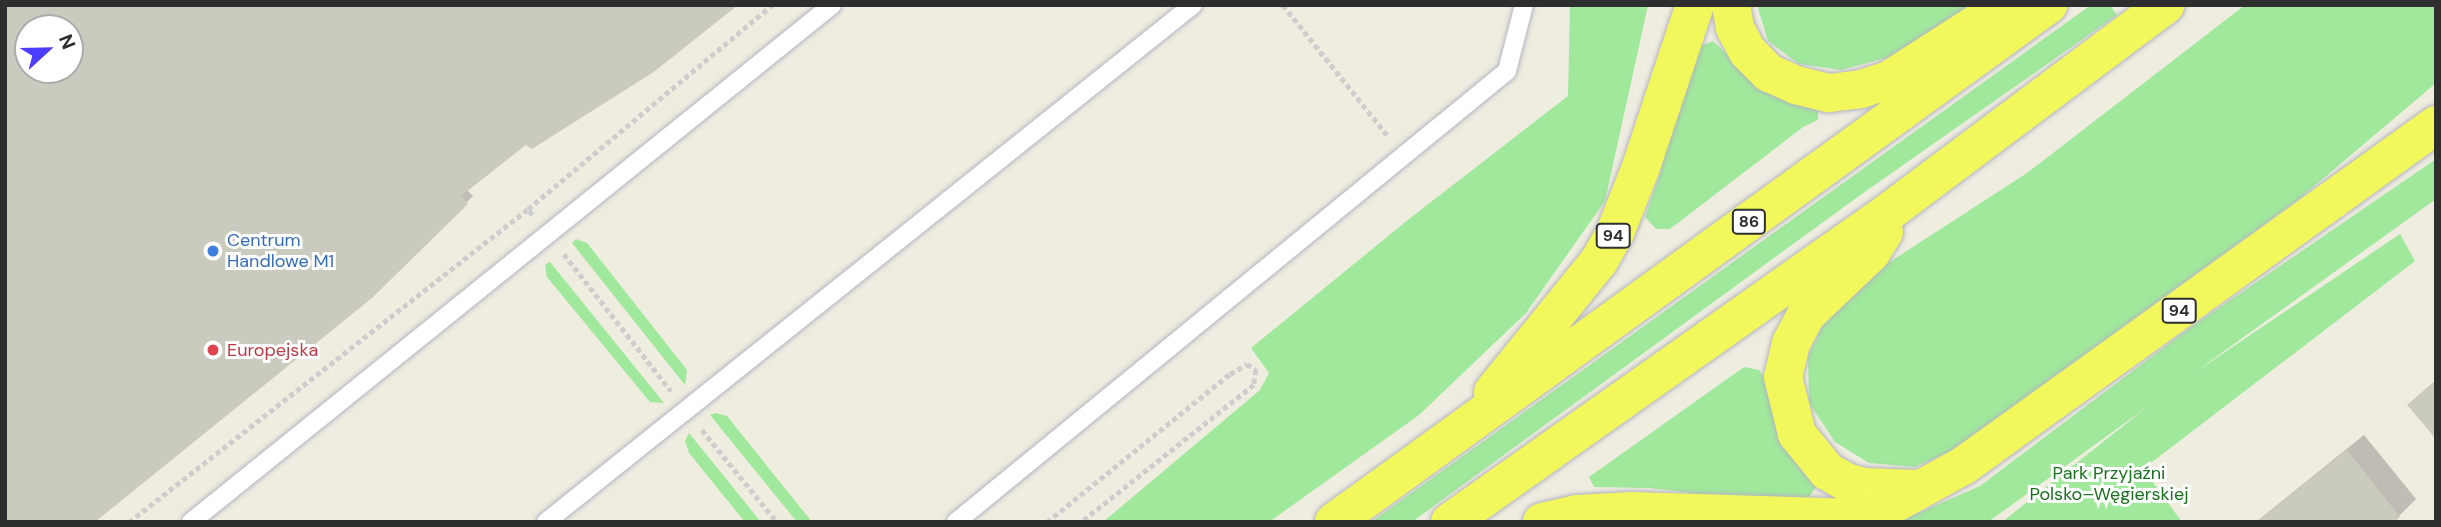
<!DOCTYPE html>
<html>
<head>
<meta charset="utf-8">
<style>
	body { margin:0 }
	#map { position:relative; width:2441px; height:527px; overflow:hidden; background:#efede0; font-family:"DM Sans",sans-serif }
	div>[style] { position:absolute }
	.green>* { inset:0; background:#a0e89b }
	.shadow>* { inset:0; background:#0003 }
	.building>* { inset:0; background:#cbcabe }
	.path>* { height:4.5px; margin-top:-2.25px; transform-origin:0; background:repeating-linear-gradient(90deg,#cdcdcd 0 5px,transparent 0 8.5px) }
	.roads { filter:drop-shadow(0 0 2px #b4b4c1) drop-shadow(0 0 2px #b4b4c1) }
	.service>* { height:18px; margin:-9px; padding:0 9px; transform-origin:9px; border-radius:9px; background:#fff }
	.primary>* { height:38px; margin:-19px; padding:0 19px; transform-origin:19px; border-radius:19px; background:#f2f85c }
	.dots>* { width:19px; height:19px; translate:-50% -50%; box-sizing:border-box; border:4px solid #fff; border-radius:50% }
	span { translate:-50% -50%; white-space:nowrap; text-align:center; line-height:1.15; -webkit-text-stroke:6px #fff; paint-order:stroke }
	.shield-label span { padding:2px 5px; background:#fff; border:2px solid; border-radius:5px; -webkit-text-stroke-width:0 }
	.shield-label { font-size:16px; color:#2e2e2e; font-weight:700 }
	.shop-label { font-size:18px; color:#366cbe }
	.left { translate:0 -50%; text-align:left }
	.health-label { font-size:18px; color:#be3a42 }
	.park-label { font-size:18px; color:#17711d }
	.frame { position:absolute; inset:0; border:7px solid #2e2e2e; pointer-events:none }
	.north { position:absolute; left:14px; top:14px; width:70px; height:70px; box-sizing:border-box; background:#fff; border:2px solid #ababab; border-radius:50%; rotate:68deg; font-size:19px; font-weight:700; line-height:28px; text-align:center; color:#2e2e2e }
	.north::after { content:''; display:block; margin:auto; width:24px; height:32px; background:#4d3dff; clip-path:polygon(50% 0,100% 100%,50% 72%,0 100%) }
</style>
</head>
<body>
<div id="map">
	<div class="green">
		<i style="clip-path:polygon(1570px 5px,1648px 5px,1605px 201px,1526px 313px,1419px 415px,1269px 522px,1103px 522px,1260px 390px,1269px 373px,1251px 348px,1409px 219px,1568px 96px)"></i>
		<i style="clip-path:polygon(1757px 5px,1972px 5px,1901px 54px,1841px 70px,1799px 64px,1768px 41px)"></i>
		<i style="clip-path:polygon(2091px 5px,2110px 5px,2117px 15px,1859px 196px,1412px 522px,1371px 522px)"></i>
		<i style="clip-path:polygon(2245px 5px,2436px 5px,2436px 83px,2299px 199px,1956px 449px,1915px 467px,1869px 463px,1835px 442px,1809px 403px,1808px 357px,1826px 318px,1882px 267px,2027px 173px)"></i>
		<i style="clip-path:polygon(1713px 41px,1739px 66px,1818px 110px,1818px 120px,1803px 127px,1670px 229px,1656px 229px,1645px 217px,1661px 171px,1671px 126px,1701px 46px)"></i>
		<i style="clip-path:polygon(2436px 159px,2436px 199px,2191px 375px,2400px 234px,2415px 261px,2143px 469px,2182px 522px,2002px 522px,2147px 407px,1988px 522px,1898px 522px,1980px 486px,2191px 327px)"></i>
		<i style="clip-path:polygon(576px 239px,587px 243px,687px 370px,685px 385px,572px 243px)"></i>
		<i style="clip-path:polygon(550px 262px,664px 403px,650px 402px,547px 277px,545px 265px)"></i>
		<i style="clip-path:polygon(1744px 367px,1759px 370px,1769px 385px,1816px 487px,1803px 506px,1649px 488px,1594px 487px,1589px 477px)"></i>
		<i style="clip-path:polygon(716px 413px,727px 416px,812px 522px,797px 522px,710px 415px)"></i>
		<i style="clip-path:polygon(689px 433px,761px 522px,745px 522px,689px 453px,685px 441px)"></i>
	</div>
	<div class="shadow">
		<i style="clip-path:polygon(evenodd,5px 5px,526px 142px,467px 190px,473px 196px,371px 296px,92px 522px,5px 5px,28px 28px,70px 28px,70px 70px,28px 70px,28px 28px)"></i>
		<i style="clip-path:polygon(2364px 435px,2416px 499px,2399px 516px,2392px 522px,2256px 522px)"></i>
	</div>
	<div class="building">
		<i style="clip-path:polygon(evenodd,5px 5px,738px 5px,655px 71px,532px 149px,526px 145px,461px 196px,468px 204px,372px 298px,95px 522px,5px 522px,5px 5px,28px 28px,70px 28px,70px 70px,28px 70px,28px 28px)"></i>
		<i style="clip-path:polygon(2436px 380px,2436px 439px,2407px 405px)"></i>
		<i style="clip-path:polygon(2347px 450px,2400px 517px,2394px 522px,2257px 522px)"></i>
	</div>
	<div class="path">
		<i style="left:1283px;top:5px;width:168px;rotate:51.3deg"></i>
		<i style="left:532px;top:215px;width:7px;rotate:-124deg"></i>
		<i style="left:528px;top:209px;width:318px;rotate:-39.9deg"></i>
		<i style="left:564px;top:254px;width:174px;rotate:52deg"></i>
		<i style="left:702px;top:430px;width:119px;rotate:50.8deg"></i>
		<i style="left:129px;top:522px;width:507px;rotate:-38.11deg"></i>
		<i style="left:1047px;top:522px;width:235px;rotate:-39deg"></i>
		<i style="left:1230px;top:374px;width:20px;rotate:-30deg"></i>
		<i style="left:1247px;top:364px;width:11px;rotate:34deg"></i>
		<i style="left:1256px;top:370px;width:15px;rotate:98deg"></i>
		<i style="left:1254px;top:385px;width:220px;rotate:141.5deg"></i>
	</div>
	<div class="roads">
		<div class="service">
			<i style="left:191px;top:522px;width:824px;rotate:-38.89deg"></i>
			<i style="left:546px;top:522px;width:828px;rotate:-38.63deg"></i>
			<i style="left:956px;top:522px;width:712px;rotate:-39.3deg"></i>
			<i style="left:1507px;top:71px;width:68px;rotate:-75.6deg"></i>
		</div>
		<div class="primary">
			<i style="left:1731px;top:5px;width:23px;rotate:80deg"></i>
			<i style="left:1735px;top:28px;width:27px;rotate:62deg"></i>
			<i style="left:1748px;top:52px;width:30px;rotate:45deg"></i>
			<i style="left:1769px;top:73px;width:30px;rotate:24deg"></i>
			<i style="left:1796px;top:85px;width:34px;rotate:14deg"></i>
			<i style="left:1829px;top:93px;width:32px;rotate:-7deg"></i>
			<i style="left:1861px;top:89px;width:29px;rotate:-18deg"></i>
			<i style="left:1889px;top:80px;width:111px;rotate:-32.8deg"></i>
			<i style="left:1982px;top:20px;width:51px;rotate:-5.6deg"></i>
			<i style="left:1884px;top:232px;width:25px;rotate:122deg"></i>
			<i style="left:1871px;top:253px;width:90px;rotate:136.4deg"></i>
			<i style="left:1806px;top:315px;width:32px;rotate:118deg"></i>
			<i style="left:1791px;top:343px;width:35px;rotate:103deg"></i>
			<i style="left:1783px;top:377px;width:59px;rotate:76.2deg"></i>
			<i style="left:1797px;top:434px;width:48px;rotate:51deg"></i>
			<i style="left:1827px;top:471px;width:22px;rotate:30deg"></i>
			<i style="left:1846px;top:482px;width:19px;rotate:16deg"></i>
			<i style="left:1864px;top:487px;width:55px;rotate:2.1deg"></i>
			<i style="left:1493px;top:392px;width:169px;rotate:-51deg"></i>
			<i style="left:1599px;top:261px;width:32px;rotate:-60deg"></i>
			<i style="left:1615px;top:233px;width:71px;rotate:-68.5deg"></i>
			<i style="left:1641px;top:167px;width:171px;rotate:-71.6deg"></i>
			<i style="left:1334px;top:522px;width:882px;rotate:-35.91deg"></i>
			<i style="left:1450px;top:522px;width:539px;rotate:-35.25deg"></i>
			<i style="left:1890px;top:211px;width:344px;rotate:-36.8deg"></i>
			<i style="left:1542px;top:522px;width:36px;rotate:-13deg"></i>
			<i style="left:1577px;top:514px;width:56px;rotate:-3.1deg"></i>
			<i style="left:1633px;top:511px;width:224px;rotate:1.8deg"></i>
			<i style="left:1857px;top:518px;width:21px;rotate:-14deg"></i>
			<i style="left:1877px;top:513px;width:98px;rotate:-28.7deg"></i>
			<i style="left:1963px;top:466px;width:583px;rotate:-35.79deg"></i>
		</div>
	</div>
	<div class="dots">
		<i style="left:213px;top:251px;background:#3f7fe0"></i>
		<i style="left:213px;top:350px;background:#e0444e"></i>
	</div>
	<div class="shield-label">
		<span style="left:1749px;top:222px">86</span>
		<span style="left:1613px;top:236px">94</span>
		<span style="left:2179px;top:311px">94</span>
	</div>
	<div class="shop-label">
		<span class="left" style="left:227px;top:251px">Centrum<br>Handlowe M1</span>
	</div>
	<div class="health-label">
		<span class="left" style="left:227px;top:350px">Europejska</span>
	</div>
	<div class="park-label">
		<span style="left:2109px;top:484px">Park Przyjaźni<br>Polsko–Węgierskiej</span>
	</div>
	<div class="frame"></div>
	<div class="north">N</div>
</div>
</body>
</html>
